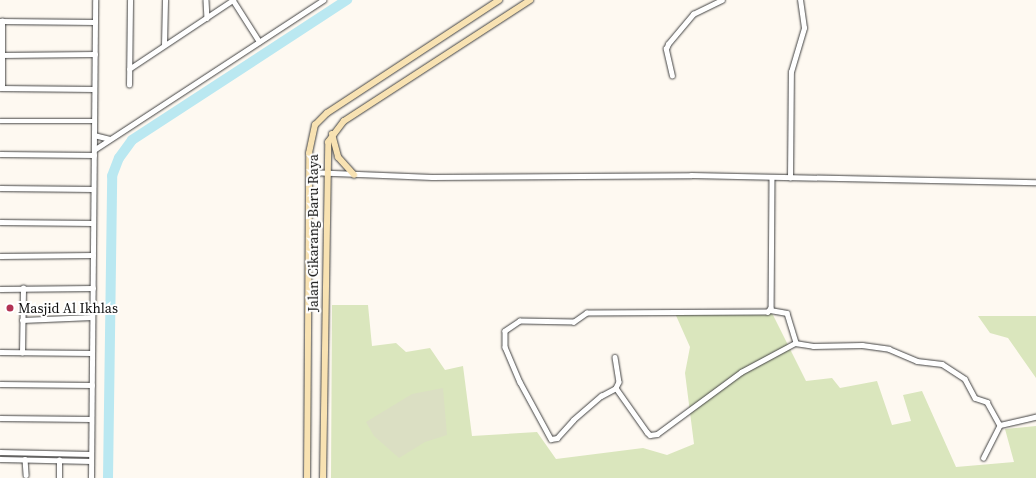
<!DOCTYPE html>
<html>
<head>
<meta charset="utf-8">
<style>
	body { margin:0 }
	#map { position:relative; width:1036px; height:478px; overflow:hidden; background:#fef9f1; font-family:"Source Serif 4",serif }
	div>[style] { position:absolute }
	.green>* { inset:0; background:#dae6bd }
	.cemetery>* { inset:0; background:#dbdfc3 }
	.river>* { height:10px; margin:-5px; padding:0 5px; transform-origin:5px; border-radius:5px; background:#bae8f1 }
	.roads { filter:drop-shadow(0 0 1px #414141) drop-shadow(0 0 1px #414141) }
	.street>* { height:4.5px; margin:-2.25px; padding:0 2.25px; transform-origin:2.25px; border-radius:2.25px; background:#fff }
	.secondary>* { height:6px; margin:-3px; padding:0 3px; transform-origin:3px; border-radius:3px; background:#f8e2b2 }
	.dots>* { width:11px; height:11px; translate:-50% -50%; box-sizing:border-box; border:2px solid #fff; border-radius:50% }
	span { translate:-50% -50%; white-space:nowrap; text-align:center; line-height:1.15; -webkit-text-stroke:4px #fff; paint-order:stroke }
	.street-label { font-size:14px; color:#0e0e0e }
	.poi-label { font-size:14px; color:#0e0e0e }
	.left { translate:0 -50%; text-align:left }
</style>
</head>
<body>
<div id="map">
	<div class="green">
		<i style="clip-path:polygon(332px 305px,368px 305px,372px 346px,396px 343px,406px 352px,430px 348px,445px 370px,463px 366px,472px 436px,537px 432px,556px 459px,643px 448px,667px 455px,694px 444px,685px 373px,690px 347px,674px 311px,772px 313px,806px 381px,832px 378px,840px 388px,877px 381px,892px 425px,911px 421px,903px 395px,922px 391px,956px 467px,1014px 462px,1005px 429px,1036px 426px,1036px 478px,331px 478px)"></i>
		<i style="clip-path:polygon(978px 316px,1036px 316px,1036px 378px,1008px 338px,990px 333px)"></i>
	</div>
	<div class="cemetery">
		<i style="clip-path:polygon(443px 388px,447px 435px,425px 442px,399px 458px,374px 436px,366px 422px,412px 394px)"></i>
	</div>
	<div class="river">
		<i style="left:108px;top:478px;width:302px;rotate:-89.2deg"></i>
		<i style="left:112px;top:176px;width:19px;rotate:-69deg"></i>
		<i style="left:119px;top:158px;width:22px;rotate:-54deg"></i>
		<i style="left:132px;top:140px;width:257px;rotate:-33.1deg"></i>
	</div>
	<div class="roads">
		<div class="street">
			<i style="left:206px;top:0;width:18px;rotate:87deg"></i>
			<i style="left:233px;top:0;width:49px;rotate:57.6deg"></i>
			<i style="left:0;top:21px;width:95px;rotate:0.6deg"></i>
			<i style="left:164px;top:45px;width:45px;rotate:-88.7deg"></i>
			<i style="left:0;top:55px;width:95px;rotate:-0.6deg"></i>
			<i style="left:129px;top:69px;width:125px;rotate:-33.6deg"></i>
			<i style="left:672px;top:76px;width:28px;rotate:-103deg"></i>
			<i style="left:666px;top:49px;width:5px;rotate:-68deg"></i>
			<i style="left:668px;top:44px;width:39px;rotate:-50deg"></i>
			<i style="left:693px;top:14px;width:32px;rotate:-26deg"></i>
			<i style="left:129px;top:85px;width:85px;rotate:-89.3deg"></i>
			<i style="left:0;top:88px;width:94px;rotate:0.6deg"></i>
			<i style="left:2px;top:88px;width:67px;rotate:-90deg"></i>
			<i style="left:0;top:121px;width:94px"></i>
			<i style="left:94px;top:135px;width:16px;rotate:14deg"></i>
			<i style="left:94px;top:150px;width:274px;rotate:-33.2deg"></i>
			<i style="left:0;top:154px;width:94px;rotate:0.6deg"></i>
			<i style="left:309px;top:172px;width:123px;rotate:2.3deg"></i>
			<i style="left:432px;top:177px;width:259px;rotate:-0.4deg"></i>
			<i style="left:691px;top:175px;width:345px;rotate:1.2deg"></i>
			<i style="left:772px;top:177px;width:131px;rotate:90.4deg"></i>
			<i style="left:771px;top:308px;width:5px;rotate:127deg"></i>
			<i style="left:768px;top:312px;width:181px;rotate:179.7deg"></i>
			<i style="left:587px;top:313px;width:16px;rotate:145deg"></i>
			<i style="left:574px;top:322px;width:54px;rotate:-178.9deg"></i>
			<i style="left:520px;top:321px;width:18px;rotate:146deg"></i>
			<i style="left:505px;top:331px;width:16px;rotate:90deg"></i>
			<i style="left:505px;top:347px;width:38px;rotate:67deg"></i>
			<i style="left:520px;top:382px;width:65px;rotate:61.5deg"></i>
			<i style="left:551px;top:439px;width:6px;rotate:-9deg"></i>
			<i style="left:557px;top:438px;width:24px;rotate:-48deg"></i>
			<i style="left:573px;top:420px;width:37px;rotate:-41deg"></i>
			<i style="left:601px;top:396px;width:17px;rotate:-28deg"></i>
			<i style="left:616px;top:388px;width:54px;rotate:54.8deg"></i>
			<i style="left:647px;top:432px;width:4px;rotate:45deg"></i>
			<i style="left:650px;top:435px;width:7px;rotate:-8deg"></i>
			<i style="left:657px;top:434px;width:104px;rotate:-36.4deg"></i>
			<i style="left:741px;top:372px;width:61px;rotate:-28.2deg"></i>
			<i style="left:795px;top:343px;width:18px;rotate:9deg"></i>
			<i style="left:813px;top:346px;width:49px;rotate:-1.2deg"></i>
			<i style="left:862px;top:345px;width:27px;rotate:8deg"></i>
			<i style="left:889px;top:349px;width:30px;rotate:23deg"></i>
			<i style="left:917px;top:361px;width:25px;rotate:7deg"></i>
			<i style="left:942px;top:364px;width:27px;rotate:33deg"></i>
			<i style="left:965px;top:379px;width:21px;rotate:62deg"></i>
			<i style="left:975px;top:398px;width:13px;rotate:18deg"></i>
			<i style="left:987px;top:402px;width:26px;rotate:61deg"></i>
			<i style="left:1000px;top:425px;width:37px;rotate:-13deg"></i>
			<i style="left:790px;top:178px;width:106px;rotate:-89.5deg"></i>
			<i style="left:791px;top:72px;width:46px;rotate:-73.5deg"></i>
			<i style="left:804px;top:28px;width:28px;rotate:-98deg"></i>
			<i style="left:0;top:188px;width:93px;rotate:0.6deg"></i>
			<i style="left:0;top:222px;width:93px;rotate:0.6deg"></i>
			<i style="left:0;top:256px;width:93px;rotate:-0.6deg"></i>
			<i style="left:0;top:289px;width:93px;rotate:-0.6deg"></i>
			<i style="left:770px;top:310px;width:17px;rotate:10deg"></i>
			<i style="left:787px;top:313px;width:31px;rotate:73deg"></i>
			<i style="left:22px;top:320px;width:70px;rotate:-2.5deg"></i>
			<i style="left:0;top:352px;width:92px;rotate:0.6deg"></i>
			<i style="left:22px;top:353px;width:65px;rotate:-89.1deg"></i>
			<i style="left:615px;top:357px;width:25px;rotate:81deg"></i>
			<i style="left:619px;top:382px;width:7px;rotate:117deg"></i>
			<i style="left:0;top:384px;width:92px;rotate:0.6deg"></i>
			<i style="left:0;top:418px;width:91px;rotate:0.6deg"></i>
			<i style="left:0;top:452px;width:91px;rotate:1.3deg"></i>
			<i style="left:983px;top:458px;width:37px;rotate:-63deg"></i>
			<i style="left:0;top:459px;width:91px;rotate:1.3deg"></i>
			<i style="left:25px;top:459px;width:16px;rotate:86deg"></i>
			<i style="left:59px;top:478px;width:18px;rotate:-90deg"></i>
			<i style="left:91px;top:478px;width:478px;rotate:-89.5deg"></i>
		</div>
		<div class="secondary">
			<i style="left:332px;top:134px;width:24px;rotate:75deg"></i>
			<i style="left:338px;top:157px;width:24px;rotate:48deg"></i>
			<i style="left:307px;top:478px;width:325px;rotate:-89.6deg"></i>
			<i style="left:309px;top:153px;width:29px;rotate:-78deg"></i>
			<i style="left:315px;top:125px;width:17px;rotate:-45deg"></i>
			<i style="left:327px;top:113px;width:206px;rotate:-33.3deg"></i>
			<i style="left:323px;top:478px;width:336px;rotate:-89.1deg"></i>
			<i style="left:328px;top:142px;width:26px;rotate:-53deg"></i>
			<i style="left:344px;top:121px;width:222px;rotate:-33deg"></i>
		</div>
	</div>
	<div class="dots">
		<i style="left:10px;top:308px;background:#b23253"></i>
	</div>
	<div class="street-label">
		<span style="left:313px;top:233px;rotate:-90deg">Jalan Cikarang Baru Raya</span>
	</div>
	<div class="poi-label">
		<span class="left" style="left:18px;top:308px">Masjid Al Ikhlas</span>
	</div>
</div>
</body>
</html>
